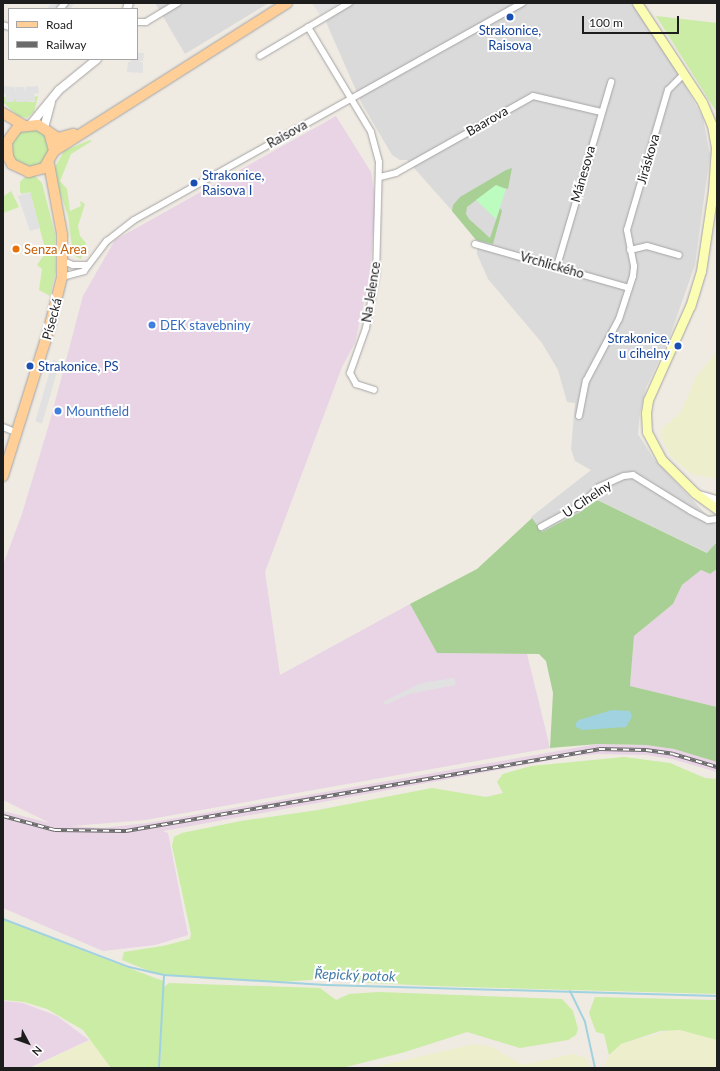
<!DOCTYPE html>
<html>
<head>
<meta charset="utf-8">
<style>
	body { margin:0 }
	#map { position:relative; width:720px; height:1071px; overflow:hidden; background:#efeae2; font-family:Lato,sans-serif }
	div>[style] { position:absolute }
	.residential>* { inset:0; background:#dbdada }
	.industrial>* { inset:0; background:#e8d4e5 }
	.farmland>* { inset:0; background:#edefcc }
	.grass>* { inset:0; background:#caeca5 }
	.round { border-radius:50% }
	.forest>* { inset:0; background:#a8d095 }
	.park>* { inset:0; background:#bcfcbf }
	.parking>* { inset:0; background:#e1e1e1; transform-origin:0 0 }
	.water>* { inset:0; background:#a0d2df }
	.stream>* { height:2px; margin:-1px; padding:0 1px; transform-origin:1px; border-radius:1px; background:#a0d2df }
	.roads { filter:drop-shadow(0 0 1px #a4a4a4) drop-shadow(0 0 1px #a4a4a4) }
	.minor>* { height:6px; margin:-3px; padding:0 3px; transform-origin:3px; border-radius:3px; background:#fff }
	.tertiary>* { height:8px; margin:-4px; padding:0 4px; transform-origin:4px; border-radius:4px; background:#fff }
	.secondary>* { height:9px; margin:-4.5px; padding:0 4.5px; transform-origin:4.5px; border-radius:4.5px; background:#fbfdb2 }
	.primary>* { height:10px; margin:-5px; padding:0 5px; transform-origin:5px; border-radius:5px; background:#ffcf97 }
	.rail>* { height:3.5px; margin-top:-1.75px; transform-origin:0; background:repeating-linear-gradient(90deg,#fff 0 6px,#6b6b6b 0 12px); box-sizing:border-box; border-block:1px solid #6b6b6b }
	.dots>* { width:11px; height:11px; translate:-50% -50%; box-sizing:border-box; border:2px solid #fff; border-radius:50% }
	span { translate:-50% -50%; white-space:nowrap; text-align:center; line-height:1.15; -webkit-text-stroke:4px #fff; paint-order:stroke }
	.transit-label { font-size:13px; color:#164399 }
	.left { translate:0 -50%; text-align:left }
	.right { translate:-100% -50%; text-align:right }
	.street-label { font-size:13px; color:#1d1d1d }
	.food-label { font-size:13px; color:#c56008 }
	.shop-label { font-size:13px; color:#366cbe }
	.water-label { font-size:14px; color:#4279a9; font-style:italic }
	.frame { position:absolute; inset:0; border:4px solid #1d1d1d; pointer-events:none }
	.legend { position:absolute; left:8px; top:8px; width:130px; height:52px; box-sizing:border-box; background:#fff; border:1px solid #a5a5a5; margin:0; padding:5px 7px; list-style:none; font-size:12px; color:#1d1d1d }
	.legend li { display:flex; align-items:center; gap:8px; height:20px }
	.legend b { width:20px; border:1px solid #a5a5a5 }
	.north { position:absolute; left:8px; top:1023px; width:40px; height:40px; -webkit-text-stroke:3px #fff; paint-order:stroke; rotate:131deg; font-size:11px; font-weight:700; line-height:16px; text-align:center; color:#1d1d1d }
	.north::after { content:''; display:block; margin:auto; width:14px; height:18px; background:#1d1d1d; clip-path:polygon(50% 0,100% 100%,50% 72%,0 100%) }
	.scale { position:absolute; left:582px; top:16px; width:97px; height:18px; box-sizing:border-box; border:2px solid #1d1d1d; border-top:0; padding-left:5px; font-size:12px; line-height:14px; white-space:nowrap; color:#1d1d1d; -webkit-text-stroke:3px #fff; paint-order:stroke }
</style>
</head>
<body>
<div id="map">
	<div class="residential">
		<i style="clip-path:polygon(155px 3px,266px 3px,267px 4px,185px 54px)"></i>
		<i style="clip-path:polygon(354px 3px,632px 3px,677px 71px,703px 118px,710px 155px,695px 265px,669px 339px,646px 388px,640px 413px,638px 434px,654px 459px,717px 526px,717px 542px,708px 553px,595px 499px,582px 511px,542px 532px,531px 517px,591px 470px,575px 461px,571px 449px,575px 403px,567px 402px,558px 370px,542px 343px,488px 279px,477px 254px,477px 239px,407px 160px,400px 160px,392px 155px,362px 104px,326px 22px,329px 17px)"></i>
	</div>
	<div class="industrial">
		<i style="clip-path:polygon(336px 116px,371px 172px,376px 203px,369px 280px,355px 343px,342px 367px,265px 572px,280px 675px,410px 604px,437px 653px,527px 654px,550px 748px,145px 820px,72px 826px,102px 828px,148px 823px,598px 744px,646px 745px,674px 749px,717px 762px,717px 772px,672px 759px,646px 755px,599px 754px,574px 756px,163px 831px,168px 833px,188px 935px,155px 945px,103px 951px,3px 908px,3px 811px,50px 823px,3px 800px,3px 565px,22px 514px,50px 421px,83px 296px,115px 240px)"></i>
		<i style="clip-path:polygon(717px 569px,717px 707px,630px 686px,634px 636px,673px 604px,682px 585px,701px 570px,710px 574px)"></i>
		<i style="clip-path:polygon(3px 1001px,23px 1003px,57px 1016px,89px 1040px,29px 1068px,3px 1068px)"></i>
	</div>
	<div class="farmland">
		<i style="clip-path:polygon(717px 351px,717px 479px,692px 474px,671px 457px,662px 439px,662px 429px,681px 412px,696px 377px)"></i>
		<i style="clip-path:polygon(680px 1030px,717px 1040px,717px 1068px,604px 1068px,609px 1055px,621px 1044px,668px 1031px)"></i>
		<i style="clip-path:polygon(91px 1040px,111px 1068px,32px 1068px,56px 1056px)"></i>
		<i style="clip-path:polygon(474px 1044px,492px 1047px,522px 1065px,573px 1054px,586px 1058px,591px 1068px,370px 1068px)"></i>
	</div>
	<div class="grass">
		<i style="clip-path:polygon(656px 16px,717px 23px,717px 112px,716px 111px)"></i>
		<i style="clip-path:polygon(38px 96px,34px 112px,27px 118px,18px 116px,3px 102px,3px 97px,6px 97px,5px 101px,16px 98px,16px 102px,25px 102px,25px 98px,27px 102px,35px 102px,34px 97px)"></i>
		<i class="round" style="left:11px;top:129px;width:38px;height:38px"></i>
		<i style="clip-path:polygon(90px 140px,92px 141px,71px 154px,60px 181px,67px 189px,70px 211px,81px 206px,80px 201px,85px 204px,78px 226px,80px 236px,86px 243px,81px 259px,73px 255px,68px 216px,53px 171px,64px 151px)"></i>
		<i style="clip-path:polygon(27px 175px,35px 176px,42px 183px,55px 234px,56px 271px,50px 296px,39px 290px,42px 269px,37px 265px,46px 252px,30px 192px,21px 194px,20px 190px,20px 182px)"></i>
		<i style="clip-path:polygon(11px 191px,19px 207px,3px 213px,3px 197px)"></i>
		<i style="clip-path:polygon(624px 757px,670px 763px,705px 778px,717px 779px,717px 994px,432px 986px,352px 982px,339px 978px,280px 982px,207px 979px,154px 973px,122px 960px,124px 952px,163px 946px,190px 939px,191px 934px,172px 846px,174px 837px,182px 833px,241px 821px,318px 810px,432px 788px,486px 797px,503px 793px,497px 782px,503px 774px,531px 766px)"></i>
		<i style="clip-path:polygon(3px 920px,155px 978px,164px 981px,164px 987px,169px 983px,320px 988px,336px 1000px,349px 994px,379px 992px,562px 999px,573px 1011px,578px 1029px,576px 1035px,568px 1040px,520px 1048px,467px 1032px,405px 1052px,342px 1068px,160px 1068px,163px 996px,159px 1068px,111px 1068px,83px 1030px,47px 1009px,24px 1002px,3px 1000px)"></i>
		<i style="clip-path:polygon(595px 997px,717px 1000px,717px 1040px,680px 1030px,660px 1031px,621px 1044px,609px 1055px,604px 1034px,596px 1032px,589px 1013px)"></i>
	</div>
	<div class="forest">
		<i style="clip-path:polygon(512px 168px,508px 189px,495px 186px,467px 207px,466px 214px,469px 219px,490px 238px,500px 208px,502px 211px,493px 244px,476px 240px,452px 211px,453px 205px,460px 197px,506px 170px)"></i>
		<i style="clip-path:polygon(595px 499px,707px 553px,717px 542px,717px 569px,710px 574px,701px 570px,682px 585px,673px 604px,634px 636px,630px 686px,717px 707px,717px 762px,674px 749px,646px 745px,598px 744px,550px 748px,553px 693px,546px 661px,539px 654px,437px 653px,410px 604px,477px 569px,532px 518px,542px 532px,582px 511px)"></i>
	</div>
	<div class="park">
		<i style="clip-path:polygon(496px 185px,506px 189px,496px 219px,476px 200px)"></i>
	</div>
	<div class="parking">
		<i style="clip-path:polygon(52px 3px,74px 3px,71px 9px,46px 9px)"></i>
		<i style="clip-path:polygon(312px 3px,340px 3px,320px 15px)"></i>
		<i style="clip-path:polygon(137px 53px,144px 53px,143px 61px,138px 61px,143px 63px,143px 73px,127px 72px,128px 62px,132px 62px,128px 59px,137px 59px)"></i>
		<i style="clip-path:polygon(3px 86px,15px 87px,16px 92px,16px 87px,24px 87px,25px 92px,26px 87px,38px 86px,39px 93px,34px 94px,35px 101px,27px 102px,26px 98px,25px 102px,16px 102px,15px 98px,14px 102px,5px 102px,6px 94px,3px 93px)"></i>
		<i style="clip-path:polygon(30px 192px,40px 228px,30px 231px,18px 196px)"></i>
		<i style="left:53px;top:360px;width:7px;height:64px;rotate:16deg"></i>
		<i style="clip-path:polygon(454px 678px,456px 685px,409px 694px,385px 705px,383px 702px,421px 683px)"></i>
	</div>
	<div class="water">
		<i style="clip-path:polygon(612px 710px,630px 711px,632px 717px,626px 727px,582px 730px,576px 727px,576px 723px,579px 720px)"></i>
	</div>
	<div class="stream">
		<i style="left:3px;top:919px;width:135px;rotate:20.9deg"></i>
		<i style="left:129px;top:967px;width:36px;rotate:13deg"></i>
		<i style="left:164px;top:975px;width:162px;rotate:3.5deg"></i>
		<i style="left:326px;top:985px;width:391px;rotate:1.6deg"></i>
		<i style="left:570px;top:991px;width:34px;rotate:64deg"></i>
		<i style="left:585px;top:1022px;width:47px;rotate:77.7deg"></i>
		<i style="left:159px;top:1068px;width:93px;rotate:-86.9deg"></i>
	</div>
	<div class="roads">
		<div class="minor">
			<i style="left:60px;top:9px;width:8px;rotate:-50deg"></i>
			<i style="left:137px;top:22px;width:9px"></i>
			<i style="left:146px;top:22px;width:37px;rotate:-31deg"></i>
			<i style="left:3px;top:25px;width:6px;rotate:18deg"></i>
			<i style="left:308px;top:27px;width:122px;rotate:59deg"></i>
			<i style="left:371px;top:132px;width:31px;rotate:75deg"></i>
			<i style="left:379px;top:162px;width:113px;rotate:91.5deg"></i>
			<i style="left:376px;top:275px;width:54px;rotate:100.7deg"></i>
			<i style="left:366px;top:328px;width:48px;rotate:109.6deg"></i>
			<i style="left:350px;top:373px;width:13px;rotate:61deg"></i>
			<i style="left:356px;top:384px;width:19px;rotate:18deg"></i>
			<i style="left:260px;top:56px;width:104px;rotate:-30.8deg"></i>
			<i style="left:380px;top:177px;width:16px;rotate:-14deg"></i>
			<i style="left:396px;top:173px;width:157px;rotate:-29.3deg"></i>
			<i style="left:533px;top:96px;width:70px;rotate:13.2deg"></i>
			<i style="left:475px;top:244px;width:160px;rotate:15.9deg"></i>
			<i style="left:630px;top:250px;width:17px;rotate:-13deg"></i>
			<i style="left:647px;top:246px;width:33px;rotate:16deg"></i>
			<i style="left:63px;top:261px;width:11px;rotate:22deg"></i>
			<i style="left:73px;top:265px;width:15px"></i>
			<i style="left:557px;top:266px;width:192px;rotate:-73.6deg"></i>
			<i style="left:62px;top:277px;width:23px;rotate:-15deg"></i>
			<i style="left:84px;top:271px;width:38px;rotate:-53deg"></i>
			<i style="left:107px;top:241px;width:34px;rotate:-38deg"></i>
			<i style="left:134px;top:220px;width:445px;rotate:-29.2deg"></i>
			<i style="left:579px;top:416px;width:36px;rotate:-79deg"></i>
			<i style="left:586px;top:381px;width:70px;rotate:-62deg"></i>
			<i style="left:619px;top:319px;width:45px;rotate:-72deg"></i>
			<i style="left:633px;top:276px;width:10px;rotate:-84deg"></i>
			<i style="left:634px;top:266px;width:37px;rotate:-101deg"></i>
			<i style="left:627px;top:230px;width:146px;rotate:-73.7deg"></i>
			<i style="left:668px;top:90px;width:23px;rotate:-45deg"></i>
			<i style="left:3px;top:427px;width:15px;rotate:23deg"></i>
			<i style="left:541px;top:527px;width:46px;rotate:-28.8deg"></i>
			<i style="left:581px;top:505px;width:25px;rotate:-45deg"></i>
			<i style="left:599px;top:487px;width:27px;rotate:-24deg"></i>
			<i style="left:624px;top:476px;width:9px;rotate:-6deg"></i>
			<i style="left:633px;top:475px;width:68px;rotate:31.8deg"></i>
			<i style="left:691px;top:511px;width:19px;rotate:28deg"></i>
			<i style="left:708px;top:520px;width:9px;rotate:-6deg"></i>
		</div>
		<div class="tertiary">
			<i style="left:127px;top:9px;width:6px;rotate:-72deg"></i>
			<i style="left:31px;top:124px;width:44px;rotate:-50.5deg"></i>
			<i style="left:59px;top:90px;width:49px;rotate:-39.2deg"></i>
			<i style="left:44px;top:128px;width:27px;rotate:-75deg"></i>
			<i style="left:699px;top:495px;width:19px;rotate:16deg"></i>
		</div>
		<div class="secondary">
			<i style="left:637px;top:3px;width:118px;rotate:56.7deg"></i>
			<i style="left:702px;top:102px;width:25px;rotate:67deg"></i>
			<i style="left:712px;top:125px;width:22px;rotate:80deg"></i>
			<i style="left:716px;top:147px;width:44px;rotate:93.9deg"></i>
			<i style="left:713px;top:191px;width:81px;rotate:98.5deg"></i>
			<i style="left:701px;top:271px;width:37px;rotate:107deg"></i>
			<i style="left:690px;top:306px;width:103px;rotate:114.1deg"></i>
			<i style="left:648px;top:400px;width:13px;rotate:99deg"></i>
			<i style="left:646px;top:413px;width:19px;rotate:87deg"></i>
			<i style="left:647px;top:432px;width:32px;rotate:62deg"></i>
			<i style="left:662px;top:460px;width:47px;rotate:45deg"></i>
			<i style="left:695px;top:493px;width:27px;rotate:36deg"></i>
		</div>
		<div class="primary">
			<i style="left:3px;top:113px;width:23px;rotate:31deg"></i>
			<i style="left:49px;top:132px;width:20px;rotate:75deg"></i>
			<i style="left:54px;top:151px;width:20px;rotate:120deg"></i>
			<i style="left:44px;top:168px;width:16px;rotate:165deg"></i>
			<i style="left:29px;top:172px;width:19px;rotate:-155deg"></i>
			<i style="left:12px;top:164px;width:8px;rotate:-120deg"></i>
			<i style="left:8px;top:157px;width:15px;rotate:-94deg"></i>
			<i style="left:7px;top:142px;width:19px;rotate:-54deg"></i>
			<i style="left:18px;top:127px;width:20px;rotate:-6deg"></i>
			<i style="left:38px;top:125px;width:24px;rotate:33deg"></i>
			<i style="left:58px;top:138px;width:16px;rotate:-15deg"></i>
			<i style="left:54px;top:151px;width:276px;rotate:-32.4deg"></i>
			<i style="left:3px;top:476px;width:154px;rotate:-72.6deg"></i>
			<i style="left:49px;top:329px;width:54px;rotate:-76deg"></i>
			<i style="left:62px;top:277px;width:43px;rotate:-90deg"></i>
			<i style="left:62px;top:234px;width:71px;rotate:-100.5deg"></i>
		</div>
	</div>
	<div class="rail">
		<i style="left:3px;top:816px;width:54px;rotate:15.1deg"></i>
		<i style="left:55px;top:830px;width:71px;rotate:0.8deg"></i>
		<i style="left:126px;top:831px;width:480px;rotate:-9.8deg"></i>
		<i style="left:599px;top:749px;width:47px;rotate:1.2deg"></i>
		<i style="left:646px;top:750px;width:27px;rotate:8deg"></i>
		<i style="left:673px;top:754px;width:46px;rotate:16.5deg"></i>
	</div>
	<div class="dots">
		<i style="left:510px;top:17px;background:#1a4fb4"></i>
		<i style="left:194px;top:183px;background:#1a4fb4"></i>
		<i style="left:16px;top:249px;background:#e8710a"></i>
		<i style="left:152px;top:325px;background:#3f7fe0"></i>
		<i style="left:678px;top:346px;background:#1a4fb4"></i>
		<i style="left:30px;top:366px;background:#1a4fb4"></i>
		<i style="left:58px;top:411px;background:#3f7fe0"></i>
	</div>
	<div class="transit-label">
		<span style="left:510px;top:38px">Strakonice,<br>Raisova</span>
		<span class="left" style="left:202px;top:183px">Strakonice,<br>Raisova I</span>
		<span class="right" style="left:670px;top:346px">Strakonice,<br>u cihelny</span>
		<span class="left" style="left:38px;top:366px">Strakonice, PS</span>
	</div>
	<div class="street-label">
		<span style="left:487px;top:121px;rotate:-30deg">Baarova</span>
		<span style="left:287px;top:134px;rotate:-29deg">Raisova</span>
		<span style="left:648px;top:159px;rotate:-74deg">Jiráskova</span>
		<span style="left:583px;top:174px;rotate:-74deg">Mánesova</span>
		<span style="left:552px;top:265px;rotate:16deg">Vrchlického</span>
		<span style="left:371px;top:292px;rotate:-81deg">Na Jelence</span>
		<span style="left:52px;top:319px;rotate:-75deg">Písecká</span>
		<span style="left:587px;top:499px;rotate:-34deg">U Cihelny</span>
	</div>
	<div class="food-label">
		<span class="left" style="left:24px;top:249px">Senza Area</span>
	</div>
	<div class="shop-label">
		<span class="left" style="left:160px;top:325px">DEK stavebniny</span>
		<span class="left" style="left:66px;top:411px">Mountfield</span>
	</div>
	<div class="water-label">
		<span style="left:355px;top:975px;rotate:2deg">Řepický potok</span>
	</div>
	<div class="frame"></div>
	<ul class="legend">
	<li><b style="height:5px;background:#ffcf97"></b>Road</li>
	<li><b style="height:5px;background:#6b6b6b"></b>Railway</li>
	</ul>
	<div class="north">N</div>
	<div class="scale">100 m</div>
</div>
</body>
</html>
